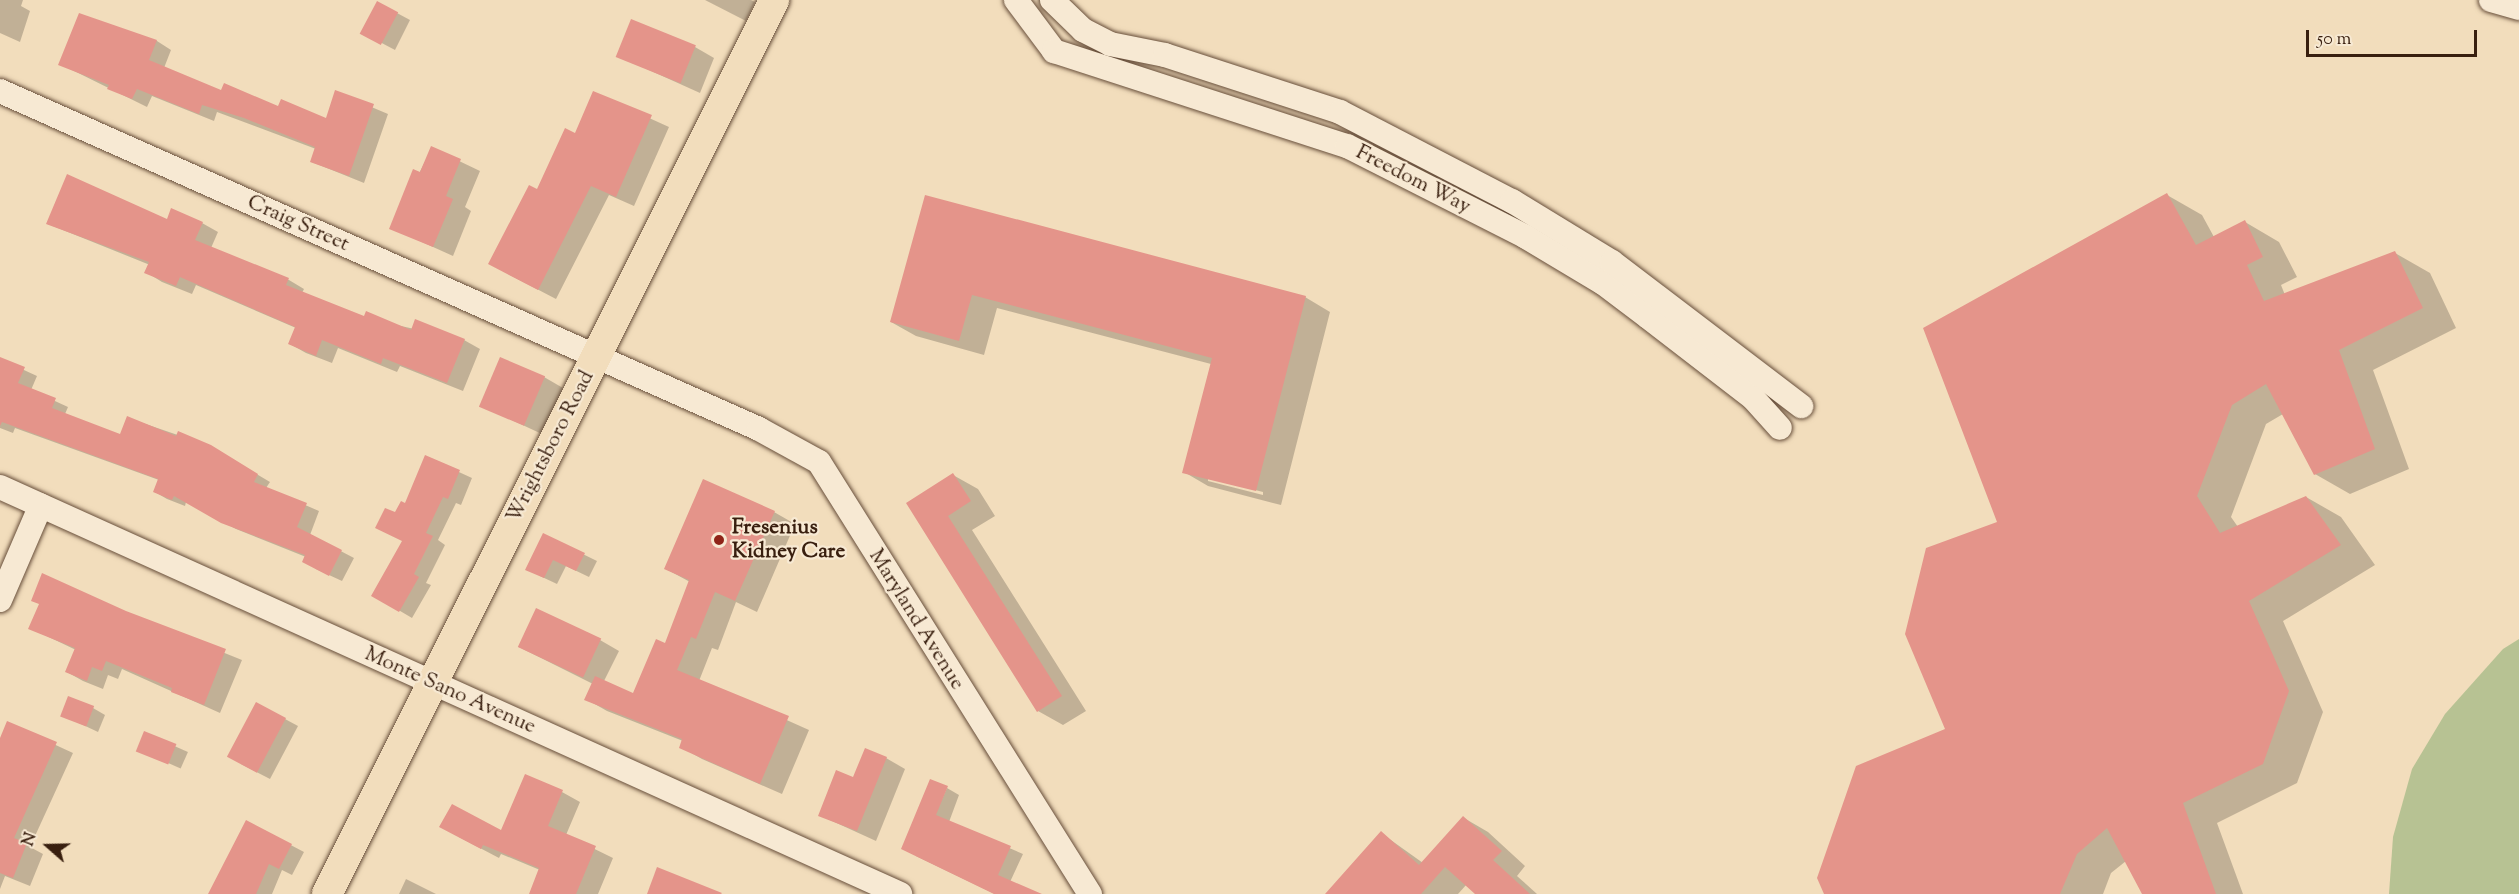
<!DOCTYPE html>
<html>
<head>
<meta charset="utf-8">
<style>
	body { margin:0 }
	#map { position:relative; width:2519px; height:894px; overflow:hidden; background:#f2ddbc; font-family:"Sorts Mill Goudy",serif }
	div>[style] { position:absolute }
	.green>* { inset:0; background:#b7c293 }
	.shadow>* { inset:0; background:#0003; transform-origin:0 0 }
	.building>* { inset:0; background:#e4948a; transform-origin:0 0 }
	.roads { filter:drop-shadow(0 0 2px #674e3a) drop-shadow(0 0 2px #674e3a) }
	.minor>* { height:24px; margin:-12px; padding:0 12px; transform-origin:12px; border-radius:12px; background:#f7e9d3 }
	.major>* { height:30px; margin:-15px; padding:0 15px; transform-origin:15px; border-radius:15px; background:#f2ddbc }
	.dots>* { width:16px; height:16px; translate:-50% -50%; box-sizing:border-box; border:3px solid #f7e9d3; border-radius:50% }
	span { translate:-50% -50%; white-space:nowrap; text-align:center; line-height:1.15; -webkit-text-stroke:4.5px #f7e9d3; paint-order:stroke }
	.street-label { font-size:21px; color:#391f0f }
	.poi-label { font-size:21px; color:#391f0f; font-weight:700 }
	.left { translate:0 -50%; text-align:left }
	.north { position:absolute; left:18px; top:816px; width:60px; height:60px; -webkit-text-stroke:4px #f7e9d3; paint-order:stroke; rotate:290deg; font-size:16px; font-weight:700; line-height:24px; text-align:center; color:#391f0f }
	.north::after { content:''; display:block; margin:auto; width:21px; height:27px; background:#391f0f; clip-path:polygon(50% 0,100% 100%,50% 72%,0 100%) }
	.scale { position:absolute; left:2306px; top:30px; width:171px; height:27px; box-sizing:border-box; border:3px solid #391f0f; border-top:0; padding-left:8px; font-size:18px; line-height:21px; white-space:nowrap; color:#391f0f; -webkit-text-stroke:4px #f7e9d3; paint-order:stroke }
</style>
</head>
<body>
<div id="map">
	<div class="green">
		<i style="clip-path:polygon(2519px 639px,2519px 894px,2389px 894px,2393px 837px,2412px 769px,2445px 714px,2503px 649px)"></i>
	</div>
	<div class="shadow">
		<i style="clip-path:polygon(0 0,23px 0,21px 6px,30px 11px,20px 42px,0 33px)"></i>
		<i style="clip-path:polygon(705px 0,751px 0,755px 2px,746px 21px)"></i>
		<i style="clip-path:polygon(397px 13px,410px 20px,395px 50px,376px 40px)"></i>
		<i style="clip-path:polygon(80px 15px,157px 41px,171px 50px,164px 68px,222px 92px,326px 120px,336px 92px,388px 114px,364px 183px,312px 162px,316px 149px,217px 112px,214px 121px,152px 96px,147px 107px,60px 64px)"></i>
		<i style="clip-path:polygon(695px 47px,714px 58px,700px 93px,618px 56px)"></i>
		<i style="clip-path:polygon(594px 93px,669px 127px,634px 206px,609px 195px,556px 299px,508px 274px,538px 191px,576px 135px)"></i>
		<i style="clip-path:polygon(432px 148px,480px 171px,465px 207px,471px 211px,453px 256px,391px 228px)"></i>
		<i style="clip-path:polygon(2167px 195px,2202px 215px,2214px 237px,2245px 222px,2279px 242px,2297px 277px,2281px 285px,2285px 295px,2395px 253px,2430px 273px,2456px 328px,2373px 370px,2409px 469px,2350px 494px,2315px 474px,2283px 414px,2266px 424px,2231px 517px,2238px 527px,2306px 497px,2341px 517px,2375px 565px,2283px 621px,2323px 712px,2297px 783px,2217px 823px,2243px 894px,2143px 894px,2126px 861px,2111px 873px,2103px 894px,1826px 894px,1947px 730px,1999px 523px)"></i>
		<i style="clip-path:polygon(evenodd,926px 197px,1305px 297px,1330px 312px,1281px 505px,1208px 486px,1184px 472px,1211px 364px,997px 308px,984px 355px,916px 336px,891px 322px,926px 197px,1208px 478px,1263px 492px,1263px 495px,1208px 481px,1208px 478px)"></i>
		<i style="clip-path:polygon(168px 221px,202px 223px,218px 232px,211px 248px,289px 280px,304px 289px,302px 293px,365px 318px,464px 340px,480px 349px,463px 391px,400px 366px,397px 372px,338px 348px,332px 363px,306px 353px,290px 344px,296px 328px,196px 285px,192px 294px,162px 282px,146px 272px,150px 265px,48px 224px)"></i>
		<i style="clip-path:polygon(0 359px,37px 376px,31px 390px,68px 407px,65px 414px,121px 436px,128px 418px,210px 446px,270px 482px,266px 488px,319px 511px,310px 535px,354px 558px,342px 581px,316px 569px,306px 557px,236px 529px,186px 502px,185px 506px,167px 499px,155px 492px,159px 480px,15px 428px,13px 433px,0 428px)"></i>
		<i style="clip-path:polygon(544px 377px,563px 388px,544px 435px,482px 406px)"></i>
		<i style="clip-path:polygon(426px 457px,472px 478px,461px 505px,456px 503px,438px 540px,445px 545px,426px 583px,431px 585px,412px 618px,373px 595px,404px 541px,396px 514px,406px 505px)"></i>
		<i style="clip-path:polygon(953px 475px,978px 489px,995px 516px,972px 530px,1086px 711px,1063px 725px,1038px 711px,908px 504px)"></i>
		<i style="clip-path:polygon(774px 512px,795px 524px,757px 612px,736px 602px,718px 650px,712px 648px,699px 681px,809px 730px,782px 794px,702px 759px,681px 747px,683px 741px,607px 711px,586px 699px,593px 684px,519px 647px,600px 640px,619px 651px,604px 681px,634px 695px,666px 644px,690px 582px,666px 569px)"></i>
		<i style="clip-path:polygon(544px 535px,597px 561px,589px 577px,566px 566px,557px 584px,540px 576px)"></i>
		<i style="clip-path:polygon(125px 613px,242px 660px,220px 713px,122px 669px,118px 679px,108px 675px,103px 689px,83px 681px,67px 672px,76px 650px,30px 628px)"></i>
		<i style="clip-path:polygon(93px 708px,105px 715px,98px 732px,62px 715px)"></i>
		<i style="clip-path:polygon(285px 719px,298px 726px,270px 779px,241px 764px)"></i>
		<i style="clip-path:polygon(8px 723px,73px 753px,30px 847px,43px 854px,30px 886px,5px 876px,0 889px,0 742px)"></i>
		<i style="left:145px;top:733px;width:47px;height:18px;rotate:24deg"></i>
		<i style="clip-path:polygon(886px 758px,905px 769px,876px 841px,819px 815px,854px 779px)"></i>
		<i style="clip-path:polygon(947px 788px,959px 795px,949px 822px,1023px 854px,1010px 882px,1040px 894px,995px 894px,916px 856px)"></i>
		<i style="clip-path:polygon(562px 792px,580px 802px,566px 835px,613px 858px,598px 894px,530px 894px,540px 870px,501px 854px,499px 858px,459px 837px,502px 832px)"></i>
		<i style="clip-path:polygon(1464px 818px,1488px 832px,1525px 866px,1517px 876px,1537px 894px,1478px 894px,1467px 884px,1458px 894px,1337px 894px,1381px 833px,1423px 863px)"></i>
		<i style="clip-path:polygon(247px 822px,304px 852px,292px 875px,282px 870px,272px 894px,211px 894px)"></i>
		<i style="clip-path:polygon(406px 879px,436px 894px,399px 894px)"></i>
	</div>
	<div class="building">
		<i style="left:377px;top:1px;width:24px;height:37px;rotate:28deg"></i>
		<i style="clip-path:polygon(79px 13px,157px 40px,149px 60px,221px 90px,224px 83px,278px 106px,281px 99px,326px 118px,335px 90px,374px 104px,349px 176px,310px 162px,315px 147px,244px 118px,202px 105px,199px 114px,137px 89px,132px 99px,107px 89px,109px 85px,58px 65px)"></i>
		<i style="left:631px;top:19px;width:70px;height:41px;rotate:22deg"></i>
		<i style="clip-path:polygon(593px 91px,652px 115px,616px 197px,591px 186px,538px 290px,488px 264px,529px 185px,537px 189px,565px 128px,575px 133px)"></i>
		<i style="clip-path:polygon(431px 146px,461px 159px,446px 196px,453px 199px,433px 247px,389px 229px,413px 169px,420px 172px)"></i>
		<i style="clip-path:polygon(67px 174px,167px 219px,171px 208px,203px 222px,195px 240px,289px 278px,286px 285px,364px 316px,366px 311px,411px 330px,415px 319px,465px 339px,447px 383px,383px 358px,381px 364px,322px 340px,316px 356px,288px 344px,295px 327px,180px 277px,176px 286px,144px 273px,149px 262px,46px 224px)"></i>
		<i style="clip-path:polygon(2167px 193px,2196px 245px,2245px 220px,2263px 257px,2247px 265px,2264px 301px,2395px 251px,2423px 308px,2339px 350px,2375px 449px,2314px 475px,2266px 384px,2232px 405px,2197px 496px,2220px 533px,2306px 496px,2341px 545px,2249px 601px,2289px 691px,2263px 764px,2183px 803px,2216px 894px,2142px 894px,2107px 828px,2077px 854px,2060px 894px,1824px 894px,1817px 878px,1856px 766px,1945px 729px,1905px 634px,1926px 548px,1997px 522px,1923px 328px)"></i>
		<i style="clip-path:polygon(925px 195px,1306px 296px,1256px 491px,1182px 473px,1212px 358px,972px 295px,959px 341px,890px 322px)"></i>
		<i style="clip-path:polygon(0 357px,25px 367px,18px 383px,56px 398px,52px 408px,120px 434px,127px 416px,176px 436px,178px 431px,211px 445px,258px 474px,254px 482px,307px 503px,297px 527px,342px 550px,329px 576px,302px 562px,305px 555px,221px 523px,174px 496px,172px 500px,153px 492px,158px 479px,2px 422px,0 426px)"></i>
		<i style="left:500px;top:357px;width:49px;height:54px;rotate:23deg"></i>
		<i style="clip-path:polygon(425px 455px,460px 470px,448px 499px,443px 497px,426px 533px,433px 536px,414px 574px,419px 577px,399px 612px,371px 596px,402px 541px,375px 528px,385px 508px,395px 512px,401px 501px,405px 503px)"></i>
		<i style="clip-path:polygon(953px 473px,971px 501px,948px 516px,1062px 696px,1037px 712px,906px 503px)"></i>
		<i style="clip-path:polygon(703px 479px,775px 511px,735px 601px,715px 592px,696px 639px,691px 637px,677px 670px,789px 716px,760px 784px,679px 748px,682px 739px,584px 700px,595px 676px,633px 693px,656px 639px,665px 643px,689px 580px,664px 569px)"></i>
		<i style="clip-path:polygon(543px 533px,585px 553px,576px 571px,553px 560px,544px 578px,525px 570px)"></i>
		<i style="clip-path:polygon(42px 573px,126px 611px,226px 649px,204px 705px,171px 692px,172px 688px,106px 661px,102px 671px,92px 667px,87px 681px,65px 672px,75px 648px,28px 629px,39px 604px,31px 601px)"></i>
		<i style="left:536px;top:608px;width:72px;height:43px;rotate:25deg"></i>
		<i style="left:68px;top:696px;width:28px;height:22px;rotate:21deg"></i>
		<i style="left:256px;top:702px;width:34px;height:62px;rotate:28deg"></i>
		<i style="clip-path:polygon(7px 721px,57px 742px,14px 838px,27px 843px,13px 878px,0 873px,0 738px)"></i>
		<i style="left:144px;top:731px;width:35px;height:22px;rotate:22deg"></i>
		<i style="clip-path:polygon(865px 748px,887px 757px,857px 831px,818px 816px,836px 770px,853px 777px)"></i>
		<i style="clip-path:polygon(525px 774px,563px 790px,548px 826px,596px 846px,576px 894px,529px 894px,539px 868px,483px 845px,481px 849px,439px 827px,452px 804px,501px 830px)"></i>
		<i style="clip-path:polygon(930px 779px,948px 786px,936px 815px,1011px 846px,998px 875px,1042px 894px,994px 894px,901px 849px)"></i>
		<i style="clip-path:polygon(1463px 816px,1502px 851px,1493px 860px,1530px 894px,1475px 894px,1445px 867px,1421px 894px,1325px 894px,1381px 831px,1419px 865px)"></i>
		<i style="clip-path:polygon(246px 820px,292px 844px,279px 869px,269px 864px,256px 894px,208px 894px)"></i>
		<i style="clip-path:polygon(657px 867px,722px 893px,721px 894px,647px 894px)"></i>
	</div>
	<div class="roads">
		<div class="minor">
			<i style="left:1016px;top:0;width:64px;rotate:53.3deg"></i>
			<i style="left:1054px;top:51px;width:308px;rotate:18deg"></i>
			<i style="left:1347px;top:146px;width:201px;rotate:26.9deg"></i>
			<i style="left:1526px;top:237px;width:90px;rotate:30.9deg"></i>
			<i style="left:1603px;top:283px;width:56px;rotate:37.1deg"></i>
			<i style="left:1648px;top:317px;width:133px;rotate:37.6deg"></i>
			<i style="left:1753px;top:398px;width:40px;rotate:48deg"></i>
			<i style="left:1052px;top:0;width:43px;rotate:44.1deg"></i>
			<i style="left:1083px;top:30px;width:30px;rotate:27deg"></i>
			<i style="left:1110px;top:44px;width:56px;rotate:11.3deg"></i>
			<i style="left:1165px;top:55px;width:184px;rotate:18deg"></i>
			<i style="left:1340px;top:112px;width:194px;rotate:27.4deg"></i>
			<i style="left:1512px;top:201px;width:117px;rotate:31.4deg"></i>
			<i style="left:1612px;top:262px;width:238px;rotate:37.3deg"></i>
			<i style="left:2491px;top:0;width:29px;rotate:16deg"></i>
			<i style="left:0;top:91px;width:831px;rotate:24deg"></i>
			<i style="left:759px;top:429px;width:68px;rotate:28.8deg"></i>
			<i style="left:819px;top:462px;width:510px;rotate:57.9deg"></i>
			<i style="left:0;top:487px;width:988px;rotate:24.33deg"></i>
			<i style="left:0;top:600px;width:103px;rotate:-66.7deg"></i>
		</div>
		<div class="major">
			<i style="left:327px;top:894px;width:1000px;rotate:-63.43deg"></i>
		</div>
	</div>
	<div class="dots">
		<i style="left:719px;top:540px;background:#8f2418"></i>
	</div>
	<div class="street-label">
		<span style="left:1413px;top:180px;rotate:27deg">Freedom Way</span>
		<span style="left:298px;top:224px;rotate:24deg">Craig Street</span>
		<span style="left:551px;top:447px;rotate:-63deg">Wrightsboro Road</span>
		<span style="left:916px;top:620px;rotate:58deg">Maryland Avenue</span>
		<span style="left:450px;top:691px;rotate:24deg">Monte Sano Avenue</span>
	</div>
	<div class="poi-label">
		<span class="left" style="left:732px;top:540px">Fresenius<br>Kidney Care</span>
	</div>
	<div class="north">N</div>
	<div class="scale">50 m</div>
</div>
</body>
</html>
